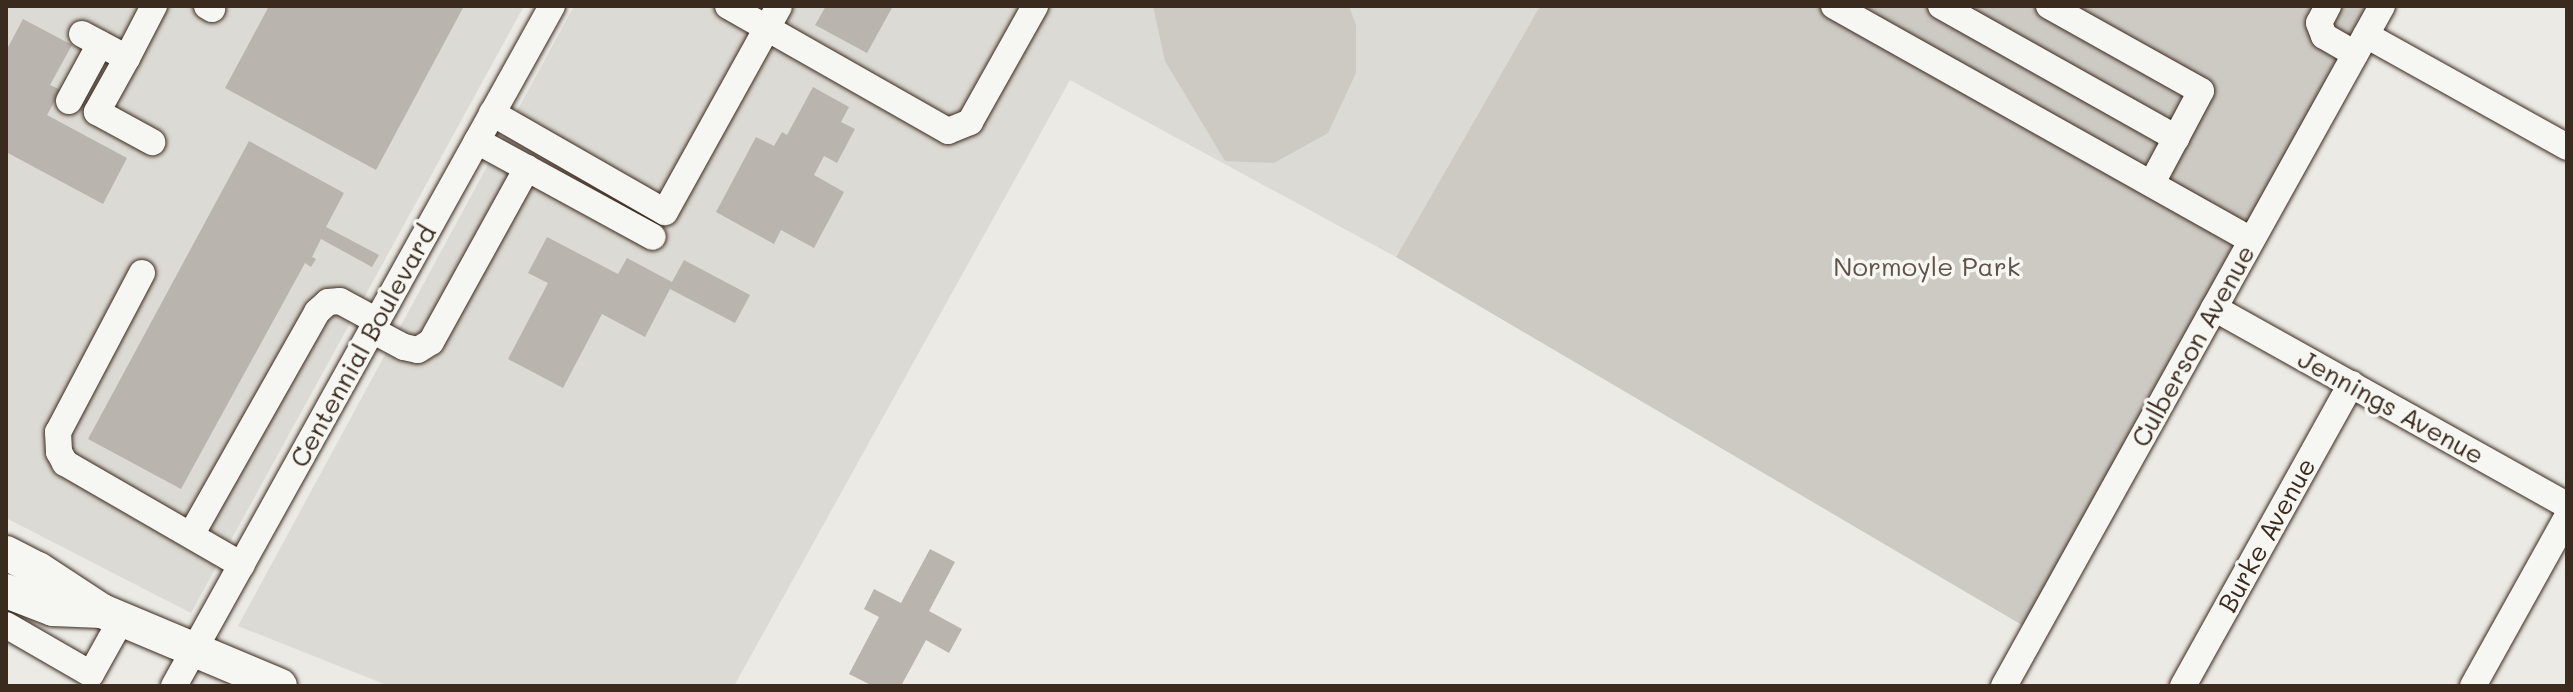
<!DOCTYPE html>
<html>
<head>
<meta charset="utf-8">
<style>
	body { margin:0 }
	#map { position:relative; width:2573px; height:692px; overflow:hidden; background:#ebeae5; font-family:Mali,sans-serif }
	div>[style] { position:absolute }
	.built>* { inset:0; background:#dcdad4 }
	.green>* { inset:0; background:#cdcac4 }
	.building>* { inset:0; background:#bab4ae }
	.roads { filter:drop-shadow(0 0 2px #3b2a1e) drop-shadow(0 0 2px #3b2a1e) }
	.minor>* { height:26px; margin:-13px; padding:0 13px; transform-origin:13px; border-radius:13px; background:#f6f6f2 }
	.major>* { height:34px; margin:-17px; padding:0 17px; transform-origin:17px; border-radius:17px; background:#f6f6f2 }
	span { translate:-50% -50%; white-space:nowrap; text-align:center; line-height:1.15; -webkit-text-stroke:7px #f6f6f2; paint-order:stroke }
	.park-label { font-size:26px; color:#605248 }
	.street-label { font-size:26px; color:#3b2a1e }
	.frame { position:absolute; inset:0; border:8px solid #3b2a1e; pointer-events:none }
</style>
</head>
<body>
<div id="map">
	<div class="built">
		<i style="clip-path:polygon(6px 6px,524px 6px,191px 613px,6px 518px)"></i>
		<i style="clip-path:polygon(574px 6px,1540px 6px,1396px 257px,1070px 80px,734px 686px,389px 686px,238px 626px)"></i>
	</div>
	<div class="green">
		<i style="clip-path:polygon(1153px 6px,1349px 6px,1356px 25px,1356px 73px,1328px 133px,1274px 163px,1225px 161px,1165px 61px)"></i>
		<i style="clip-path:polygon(1540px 6px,2368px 6px,2027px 628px,1396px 257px)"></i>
	</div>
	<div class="building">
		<i style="clip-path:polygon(269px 6px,464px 6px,376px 170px,225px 88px)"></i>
		<i style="clip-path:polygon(826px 6px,893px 6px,867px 53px,815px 25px)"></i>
		<i style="clip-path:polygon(23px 19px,72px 45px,50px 85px,61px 90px,47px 115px,127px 158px,103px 204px,6px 152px,6px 51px)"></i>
		<i style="clip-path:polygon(813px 87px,849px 107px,841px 122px,855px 129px,837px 163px,824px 156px,814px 175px,844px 192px,814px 248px,781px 230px,774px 244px,716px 212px,756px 137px,774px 146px,782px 132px,787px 135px)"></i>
		<i style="clip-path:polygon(249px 141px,344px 193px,326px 227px,379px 255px,372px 267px,321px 239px,312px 257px,316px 259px,311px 267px,305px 263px,181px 489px,88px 439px)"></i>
		<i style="clip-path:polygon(547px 237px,618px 274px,627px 258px,672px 282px,684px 260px,750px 295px,735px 323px,670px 289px,645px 337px,602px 314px,563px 388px,508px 359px,548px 283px,528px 273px)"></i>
		<i style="clip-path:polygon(930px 549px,955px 562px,929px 611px,962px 629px,949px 653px,926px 640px,901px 686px,873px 686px,849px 674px,879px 617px,864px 609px,874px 589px,901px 603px)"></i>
	</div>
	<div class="roads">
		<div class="minor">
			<i style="left:207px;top:6px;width:6px;rotate:31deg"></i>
			<i style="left:728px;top:6px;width:253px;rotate:29.6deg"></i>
			<i style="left:948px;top:131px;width:24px;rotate:-22deg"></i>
			<i style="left:970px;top:122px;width:133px;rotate:-60.7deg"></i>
			<i style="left:1834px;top:6px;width:478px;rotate:29.3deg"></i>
			<i style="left:1941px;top:6px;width:270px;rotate:29.3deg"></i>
			<i style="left:2176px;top:138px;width:51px;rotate:118.1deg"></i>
			<i style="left:2049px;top:6px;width:174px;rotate:29.2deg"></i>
			<i style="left:2201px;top:91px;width:53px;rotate:118deg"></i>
			<i style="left:2328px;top:6px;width:19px;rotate:118deg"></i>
			<i style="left:2319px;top:23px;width:14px;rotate:69deg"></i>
			<i style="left:2324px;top:36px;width:36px;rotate:30deg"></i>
			<i style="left:82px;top:34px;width:51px;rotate:28.1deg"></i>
			<i style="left:127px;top:58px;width:59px;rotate:-62.6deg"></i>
			<i style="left:2366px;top:35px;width:230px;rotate:29.1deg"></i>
			<i style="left:127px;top:58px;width:62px;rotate:119.1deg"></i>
			<i style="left:97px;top:112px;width:63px;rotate:28.6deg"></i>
			<i style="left:69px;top:101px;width:65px;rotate:-61.5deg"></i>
			<i style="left:492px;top:113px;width:199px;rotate:29.8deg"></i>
			<i style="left:665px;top:212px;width:235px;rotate:-61deg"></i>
			<i style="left:477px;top:141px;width:200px;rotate:28.6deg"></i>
			<i style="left:142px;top:273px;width:180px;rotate:117.8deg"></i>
			<i style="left:58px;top:432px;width:20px;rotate:87deg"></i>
			<i style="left:59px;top:452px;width:13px;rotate:61deg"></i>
			<i style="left:65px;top:463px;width:204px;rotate:30deg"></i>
			<i style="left:2214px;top:308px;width:404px;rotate:29.2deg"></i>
			<i style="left:372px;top:330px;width:36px;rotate:28deg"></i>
			<i style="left:404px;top:347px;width:14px;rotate:12deg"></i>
			<i style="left:418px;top:350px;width:15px;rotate:-32deg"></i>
			<i style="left:431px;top:342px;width:199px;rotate:-61.1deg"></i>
			<i style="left:191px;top:535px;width:256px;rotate:-60.5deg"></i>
			<i style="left:317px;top:312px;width:15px;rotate:-42deg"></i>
			<i style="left:328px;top:302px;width:12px;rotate:-5deg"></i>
			<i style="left:340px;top:301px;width:42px;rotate:28.4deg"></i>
			<i style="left:6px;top:625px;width:98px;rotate:30deg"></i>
			<i style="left:91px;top:674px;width:62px;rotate:-60.9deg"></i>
			<i style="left:174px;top:686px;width:778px;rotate:-60.93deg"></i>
			<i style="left:2004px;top:686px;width:778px;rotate:-60.93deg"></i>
			<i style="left:2183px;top:686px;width:346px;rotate:-60.9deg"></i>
			<i style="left:2473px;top:686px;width:193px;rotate:-60.9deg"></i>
		</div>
		<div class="major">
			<i style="left:6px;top:553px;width:36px;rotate:27deg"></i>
			<i style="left:38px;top:569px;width:77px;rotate:33.3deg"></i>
			<i style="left:102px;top:611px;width:193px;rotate:22.8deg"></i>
			<i style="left:6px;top:591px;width:50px;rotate:21deg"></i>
			<i style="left:53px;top:609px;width:49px;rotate:2.3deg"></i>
		</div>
	</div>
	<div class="park-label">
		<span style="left:1927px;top:267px">Normoyle Park</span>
	</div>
	<div class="street-label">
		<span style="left:363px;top:346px;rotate:-61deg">Centennial Boulevard</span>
		<span style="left:2193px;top:346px;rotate:-61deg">Culberson Avenue</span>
		<span style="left:2391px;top:407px;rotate:29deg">Jennings Avenue</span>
		<span style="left:2267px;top:535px;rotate:-61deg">Burke Avenue</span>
	</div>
	<div class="frame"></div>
</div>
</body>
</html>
